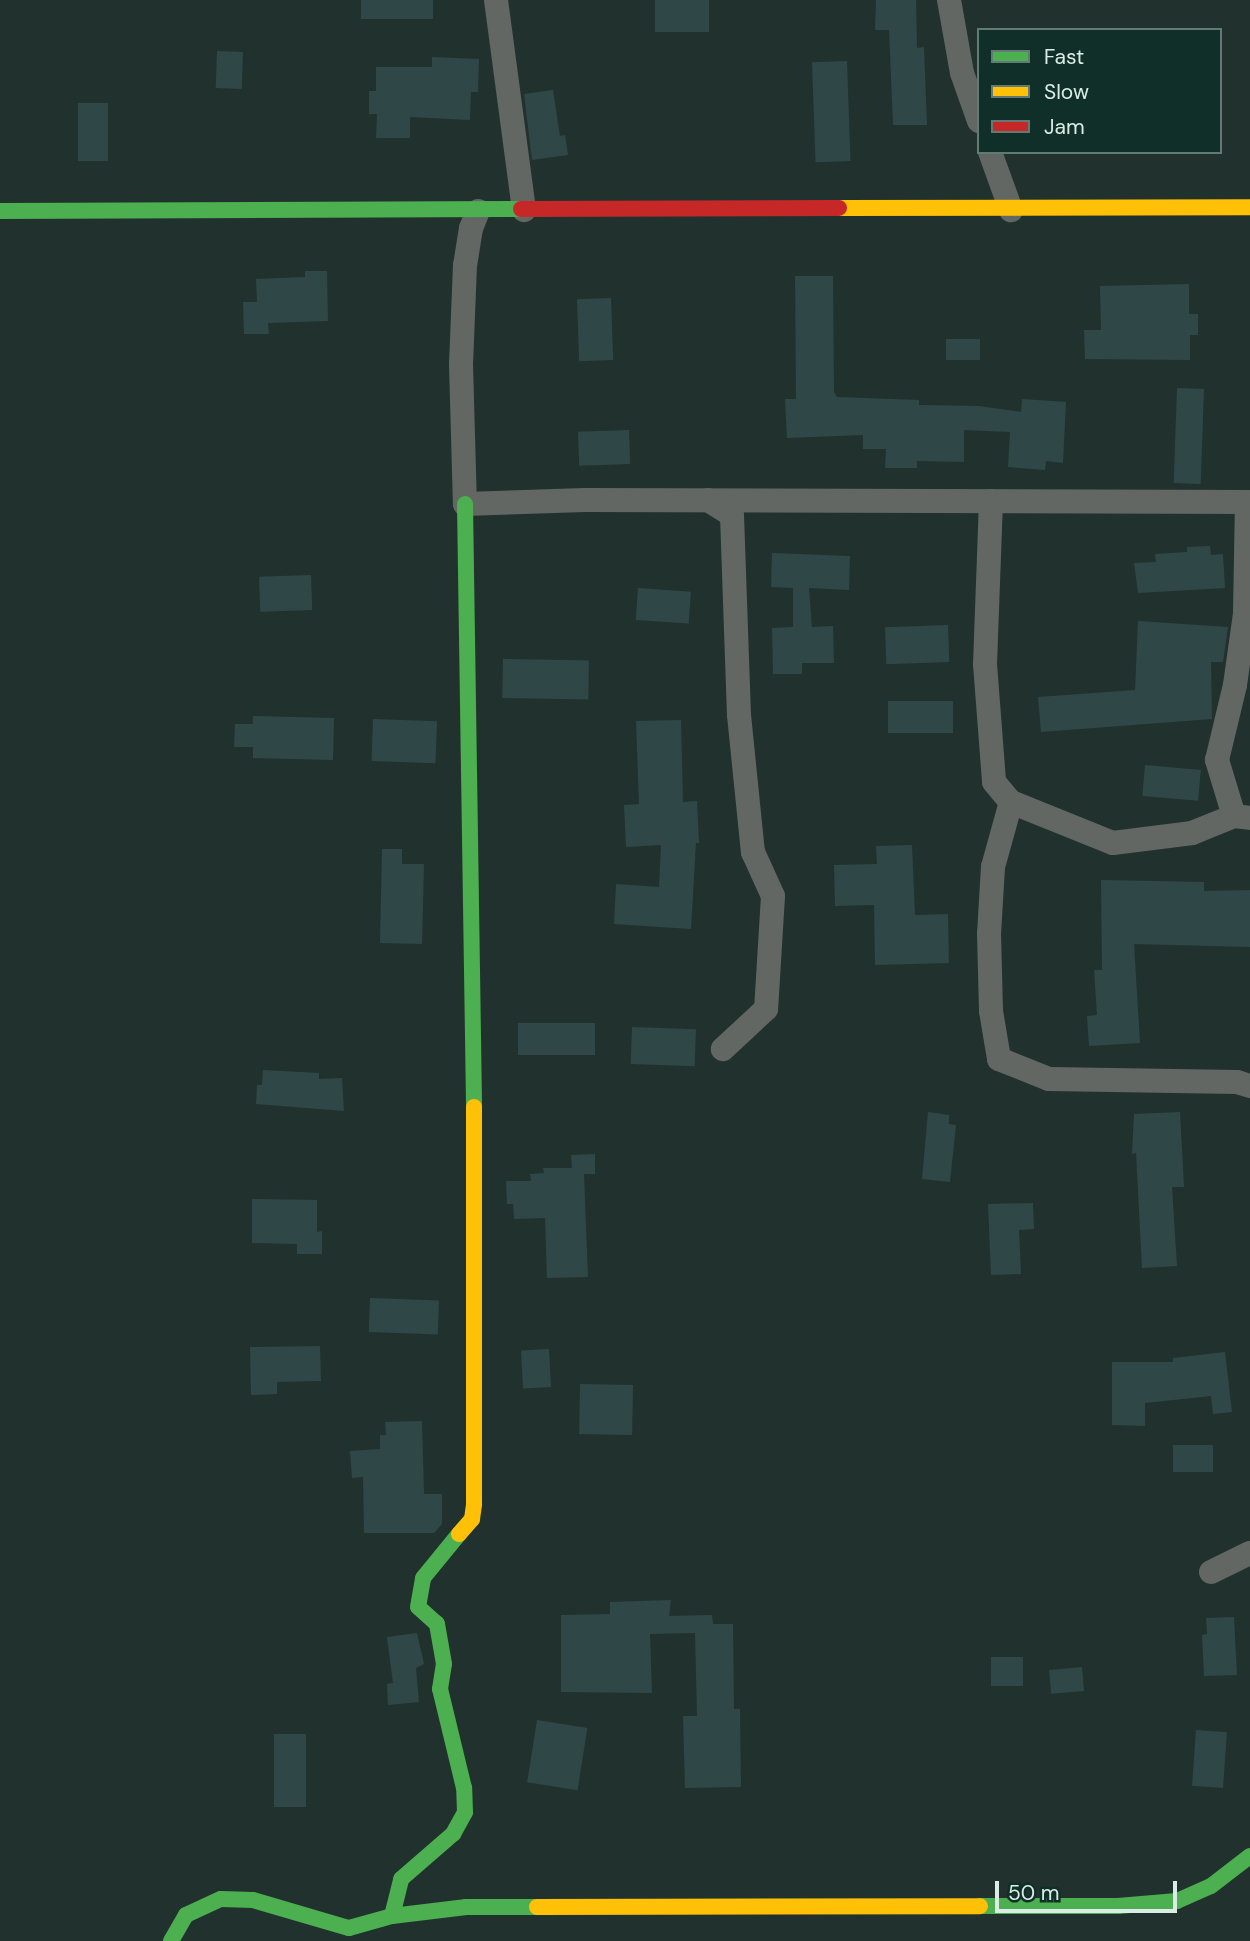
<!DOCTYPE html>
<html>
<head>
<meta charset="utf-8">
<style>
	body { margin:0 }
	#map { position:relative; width:1250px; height:1941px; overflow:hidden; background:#21322e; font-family:"DM Sans",sans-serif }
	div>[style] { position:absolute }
	.building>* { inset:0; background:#304748; transform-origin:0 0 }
	.street>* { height:24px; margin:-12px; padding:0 12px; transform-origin:12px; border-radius:12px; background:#626764 }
	.fast>* { height:16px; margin:-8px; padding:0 8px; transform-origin:8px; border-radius:8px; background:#4caf50 }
	.slow>* { height:16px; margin:-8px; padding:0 8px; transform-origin:8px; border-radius:8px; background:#ffc107 }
	.jam>* { height:16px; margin:-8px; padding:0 8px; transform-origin:8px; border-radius:8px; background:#c62828 }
	span { translate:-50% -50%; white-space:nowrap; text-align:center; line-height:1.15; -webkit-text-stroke:6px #0f2f28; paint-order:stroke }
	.legend { position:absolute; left:977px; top:28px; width:245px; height:126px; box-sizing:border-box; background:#0f2f28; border:2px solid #617b74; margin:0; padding:9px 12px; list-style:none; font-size:21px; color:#dbece7 }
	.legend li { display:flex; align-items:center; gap:14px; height:35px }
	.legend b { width:35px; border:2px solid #617b74 }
	.scale { position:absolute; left:995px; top:1881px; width:182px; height:32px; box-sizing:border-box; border:4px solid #dbece7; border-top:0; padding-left:9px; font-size:21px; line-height:24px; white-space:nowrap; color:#dbece7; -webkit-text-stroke:5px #0f2f28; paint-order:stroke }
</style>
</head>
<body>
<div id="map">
	<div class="building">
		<i style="left:361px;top:0;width:72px;height:19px"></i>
		<i style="left:655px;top:0;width:54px;height:32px"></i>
		<i style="clip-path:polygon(876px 0,916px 0,917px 48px,924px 47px,927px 125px,893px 125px,889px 30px,875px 30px)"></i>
		<i style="left:217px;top:51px;width:26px;height:37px;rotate:2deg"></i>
		<i style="clip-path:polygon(432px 57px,479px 59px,478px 92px,471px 92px,470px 120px,410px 117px,410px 138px,376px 138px,377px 114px,369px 114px,369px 91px,376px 91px,376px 67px,432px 67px)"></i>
		<i style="left:847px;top:61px;width:100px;height:35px;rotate:88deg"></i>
		<i style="clip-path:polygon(553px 90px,560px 136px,565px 135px,568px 155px,532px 160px,524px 94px)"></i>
		<i style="left:78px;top:103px;width:30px;height:58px"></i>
		<i style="clip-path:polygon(305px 271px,327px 271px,328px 321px,268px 323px,269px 334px,244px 334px,243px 302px,257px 302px,256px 279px,305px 277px)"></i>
		<i style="clip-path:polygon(795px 276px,833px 276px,834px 392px,837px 397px,919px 400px,919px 405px,979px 406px,1021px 412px,1022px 399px,1066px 402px,1063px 463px,1046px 461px,1045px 470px,1008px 467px,1010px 432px,964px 430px,964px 462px,917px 461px,917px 468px,885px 468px,886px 449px,863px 449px,863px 435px,787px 438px,785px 399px,796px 399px)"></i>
		<i style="clip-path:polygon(1189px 284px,1189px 314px,1198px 314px,1198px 335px,1190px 335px,1190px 360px,1085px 359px,1084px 330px,1101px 330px,1100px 286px)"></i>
		<i style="left:611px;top:298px;width:62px;height:34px;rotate:88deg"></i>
		<i style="left:946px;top:339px;width:34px;height:21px"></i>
		<i style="left:1177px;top:388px;width:27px;height:95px;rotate:2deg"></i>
		<i style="left:629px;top:430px;width:34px;height:51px;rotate:88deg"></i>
		<i style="clip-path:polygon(1210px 546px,1211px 555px,1223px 554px,1225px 588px,1138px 593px,1134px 563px,1156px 562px,1155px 554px,1187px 552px,1187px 547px)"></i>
		<i style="clip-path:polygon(772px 553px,850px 556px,849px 590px,809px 588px,812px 627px,833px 626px,834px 663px,802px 663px,802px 674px,773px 674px,772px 628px,793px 627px,793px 588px,771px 587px)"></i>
		<i style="left:311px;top:575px;width:35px;height:52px;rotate:88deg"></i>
		<i style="left:638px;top:588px;width:53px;height:32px;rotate:4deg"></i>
		<i style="clip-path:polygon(1138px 621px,1228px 627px,1223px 662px,1211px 662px,1212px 719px,1041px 732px,1038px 697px,1135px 690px)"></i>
		<i style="left:948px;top:625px;width:37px;height:63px;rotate:88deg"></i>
		<i style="left:503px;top:659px;width:86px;height:39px;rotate:1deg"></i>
		<i style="left:888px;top:701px;width:65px;height:32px"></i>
		<i style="clip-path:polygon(253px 716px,334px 718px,333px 760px,253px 758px,253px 747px,234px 747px,235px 724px,253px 724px)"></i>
		<i style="left:373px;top:719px;width:64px;height:42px;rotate:2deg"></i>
		<i style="clip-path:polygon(681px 720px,683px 802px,697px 801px,699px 843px,696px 843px,691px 929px,614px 924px,616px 884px,659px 887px,661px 845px,626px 847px,624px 805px,639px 804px,636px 721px)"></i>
		<i style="left:1145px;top:765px;width:56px;height:31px;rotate:5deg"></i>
		<i style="clip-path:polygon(912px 845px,915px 915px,948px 914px,949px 963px,875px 965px,874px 905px,835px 906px,834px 865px,877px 864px,876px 846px)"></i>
		<i style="clip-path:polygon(382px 849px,402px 849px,402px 864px,424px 864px,422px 944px,380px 943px)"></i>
		<i style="clip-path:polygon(1101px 880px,1204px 882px,1204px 891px,1250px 890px,1250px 947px,1134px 944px,1140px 1043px,1089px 1046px,1087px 1016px,1097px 1015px,1094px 970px,1102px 970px)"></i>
		<i style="left:518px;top:1023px;width:77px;height:32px"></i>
		<i style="left:632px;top:1027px;width:64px;height:37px;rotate:2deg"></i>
		<i style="clip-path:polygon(263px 1070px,319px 1073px,319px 1079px,342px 1078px,344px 1111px,256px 1104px,257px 1085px,262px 1085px)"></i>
		<i style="clip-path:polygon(928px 1112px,949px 1115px,949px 1124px,956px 1125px,950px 1182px,922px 1179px)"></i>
		<i style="clip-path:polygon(1180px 1112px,1184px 1187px,1172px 1187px,1177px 1266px,1142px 1268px,1136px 1153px,1132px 1154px,1134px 1114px)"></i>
		<i style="clip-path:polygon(595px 1154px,595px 1174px,584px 1174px,588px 1277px,547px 1278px,545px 1218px,514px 1219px,513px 1204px,507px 1204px,506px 1181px,531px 1181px,530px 1174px,544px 1173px,543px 1168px,572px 1168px,571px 1155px)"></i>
		<i style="clip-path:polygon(252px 1199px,317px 1200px,317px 1232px,322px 1231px,322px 1254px,297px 1254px,297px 1244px,252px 1243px)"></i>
		<i style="clip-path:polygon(1033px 1203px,1034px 1229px,1019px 1230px,1021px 1274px,991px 1275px,988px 1204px)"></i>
		<i style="left:370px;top:1298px;width:69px;height:34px;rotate:2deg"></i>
		<i style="clip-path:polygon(320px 1346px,321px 1381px,277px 1382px,277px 1394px,251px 1395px,250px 1347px)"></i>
		<i style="left:549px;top:1349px;width:38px;height:28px;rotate:87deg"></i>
		<i style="clip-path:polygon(1225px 1352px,1232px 1412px,1213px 1414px,1211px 1396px,1145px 1403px,1145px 1426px,1112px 1425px,1112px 1362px,1173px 1362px,1173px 1358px)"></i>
		<i style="left:580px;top:1384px;width:53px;height:50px;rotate:1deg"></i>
		<i style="clip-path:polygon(422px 1421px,424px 1494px,442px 1494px,442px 1524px,434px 1533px,364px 1533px,363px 1477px,352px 1478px,350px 1451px,380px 1449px,380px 1435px,386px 1435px,385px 1422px)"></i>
		<i style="left:1173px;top:1445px;width:40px;height:27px"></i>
		<i style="clip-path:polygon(671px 1600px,669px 1616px,712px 1615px,713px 1624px,733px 1624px,734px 1709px,740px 1709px,741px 1787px,685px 1788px,683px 1716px,697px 1716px,695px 1633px,650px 1634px,652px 1693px,561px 1692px,561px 1615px,610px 1614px,610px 1602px)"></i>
		<i style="clip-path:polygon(1234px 1617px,1237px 1675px,1204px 1676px,1202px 1635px,1207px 1634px,1206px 1618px)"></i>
		<i style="clip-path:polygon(417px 1633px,424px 1664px,416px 1668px,419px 1702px,388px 1705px,387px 1684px,393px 1683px,387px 1637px)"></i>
		<i style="left:1023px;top:1657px;width:29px;height:32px;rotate:90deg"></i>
		<i style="left:1082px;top:1667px;width:24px;height:33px;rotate:85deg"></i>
		<i style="left:537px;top:1720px;width:51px;height:63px;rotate:9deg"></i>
		<i style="left:1196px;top:1730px;width:31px;height:56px;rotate:4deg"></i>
		<i style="left:274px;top:1734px;width:32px;height:73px"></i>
	</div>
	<div class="street">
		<i style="left:496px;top:0;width:212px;rotate:82.4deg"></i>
		<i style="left:949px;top:0;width:74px;rotate:79.9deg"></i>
		<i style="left:962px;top:73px;width:51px;rotate:70.5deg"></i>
		<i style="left:990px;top:152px;width:62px;rotate:70.1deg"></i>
		<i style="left:478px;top:211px;width:18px;rotate:112deg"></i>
		<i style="left:471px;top:228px;width:37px;rotate:99deg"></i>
		<i style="left:465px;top:265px;width:99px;rotate:92.3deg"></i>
		<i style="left:461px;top:364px;width:140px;rotate:88.4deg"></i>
		<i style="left:465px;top:504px;width:120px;rotate:-1.9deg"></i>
		<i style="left:585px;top:500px;width:665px;rotate:0.17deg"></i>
		<i style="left:708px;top:500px;width:28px;rotate:32deg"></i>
		<i style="left:732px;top:515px;width:200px;rotate:88deg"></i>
		<i style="left:739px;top:715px;width:138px;rotate:84.2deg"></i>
		<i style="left:753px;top:852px;width:48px;rotate:65.6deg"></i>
		<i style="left:773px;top:896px;width:113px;rotate:93.5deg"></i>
		<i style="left:766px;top:1009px;width:59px;rotate:137.1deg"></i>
		<i style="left:991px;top:501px;width:163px;rotate:92.1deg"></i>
		<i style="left:985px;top:664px;width:118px;rotate:85.6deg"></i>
		<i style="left:994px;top:782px;width:26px;rotate:50deg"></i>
		<i style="left:1011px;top:802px;width:110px;rotate:21.9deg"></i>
		<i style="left:1113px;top:843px;width:80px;rotate:-7.2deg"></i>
		<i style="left:1192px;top:833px;width:45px;rotate:-22deg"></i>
		<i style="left:1234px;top:816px;width:16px;rotate:7deg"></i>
		<i style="left:1011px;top:802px;width:67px;rotate:105.5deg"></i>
		<i style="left:993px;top:867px;width:67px;rotate:93.4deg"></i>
		<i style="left:989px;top:934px;width:77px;rotate:88.5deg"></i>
		<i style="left:991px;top:1011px;width:49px;rotate:80.5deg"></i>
		<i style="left:999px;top:1059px;width:54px;rotate:21.8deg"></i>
		<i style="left:1049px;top:1079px;width:188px;rotate:0.9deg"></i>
		<i style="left:1237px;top:1082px;width:14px;rotate:17deg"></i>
		<i style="left:1234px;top:816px;width:59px;rotate:-106.9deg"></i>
		<i style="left:1217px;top:760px;width:77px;rotate:-76.5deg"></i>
		<i style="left:1235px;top:685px;width:72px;rotate:-82deg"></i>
		<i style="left:1245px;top:614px;width:112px;rotate:-89deg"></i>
		<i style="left:1211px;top:1572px;width:43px;rotate:-26deg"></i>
	</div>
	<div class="fast">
		<i style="left:0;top:211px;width:521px;rotate:-0.22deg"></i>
		<i style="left:465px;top:504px;width:603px;rotate:89.14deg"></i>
		<i style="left:980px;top:1906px;width:138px"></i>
		<i style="left:1118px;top:1906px;width:59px;rotate:-4.8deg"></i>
		<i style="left:1177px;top:1901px;width:37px;rotate:-24deg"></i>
		<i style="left:1211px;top:1886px;width:49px;rotate:-37.6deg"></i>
		<i style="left:392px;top:1916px;width:38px;rotate:-76deg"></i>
		<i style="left:401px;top:1879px;width:69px;rotate:-40.9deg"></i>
		<i style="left:453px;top:1834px;width:25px;rotate:-61deg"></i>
		<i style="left:465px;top:1812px;width:24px;rotate:-92deg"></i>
		<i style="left:464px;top:1788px;width:102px;rotate:-103.6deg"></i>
		<i style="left:440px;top:1689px;width:25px;rotate:-81deg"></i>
		<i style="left:444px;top:1664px;width:41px;rotate:-99.9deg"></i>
		<i style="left:437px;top:1624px;width:25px;rotate:-138deg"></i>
		<i style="left:418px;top:1607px;width:29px;rotate:-80deg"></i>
		<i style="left:423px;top:1578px;width:57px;rotate:-50.7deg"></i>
		<i style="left:171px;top:1941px;width:30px;rotate:-60deg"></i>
		<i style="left:186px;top:1915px;width:38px;rotate:-25deg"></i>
		<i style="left:221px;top:1899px;width:32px;rotate:2deg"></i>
		<i style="left:253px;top:1900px;width:100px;rotate:16.3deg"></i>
		<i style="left:349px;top:1928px;width:45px;rotate:-15.6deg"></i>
		<i style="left:392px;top:1916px;width:75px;rotate:-6.9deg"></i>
		<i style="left:466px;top:1907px;width:71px"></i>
	</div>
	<div class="slow">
		<i style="left:839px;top:208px;width:411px;rotate:-0.1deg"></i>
		<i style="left:459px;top:1534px;width:20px;rotate:-49deg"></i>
		<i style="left:472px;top:1519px;width:15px;rotate:-82deg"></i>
		<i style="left:474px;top:1504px;width:397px;rotate:-90deg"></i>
		<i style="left:537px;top:1907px;width:443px;rotate:-0.1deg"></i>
	</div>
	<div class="jam">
		<i style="left:521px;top:209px;width:318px;rotate:-0.2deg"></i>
	</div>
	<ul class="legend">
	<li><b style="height:9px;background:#4caf50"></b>Fast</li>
	<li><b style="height:9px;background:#ffc107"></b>Slow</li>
	<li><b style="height:9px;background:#c62828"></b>Jam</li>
	</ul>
	<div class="scale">50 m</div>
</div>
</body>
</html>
